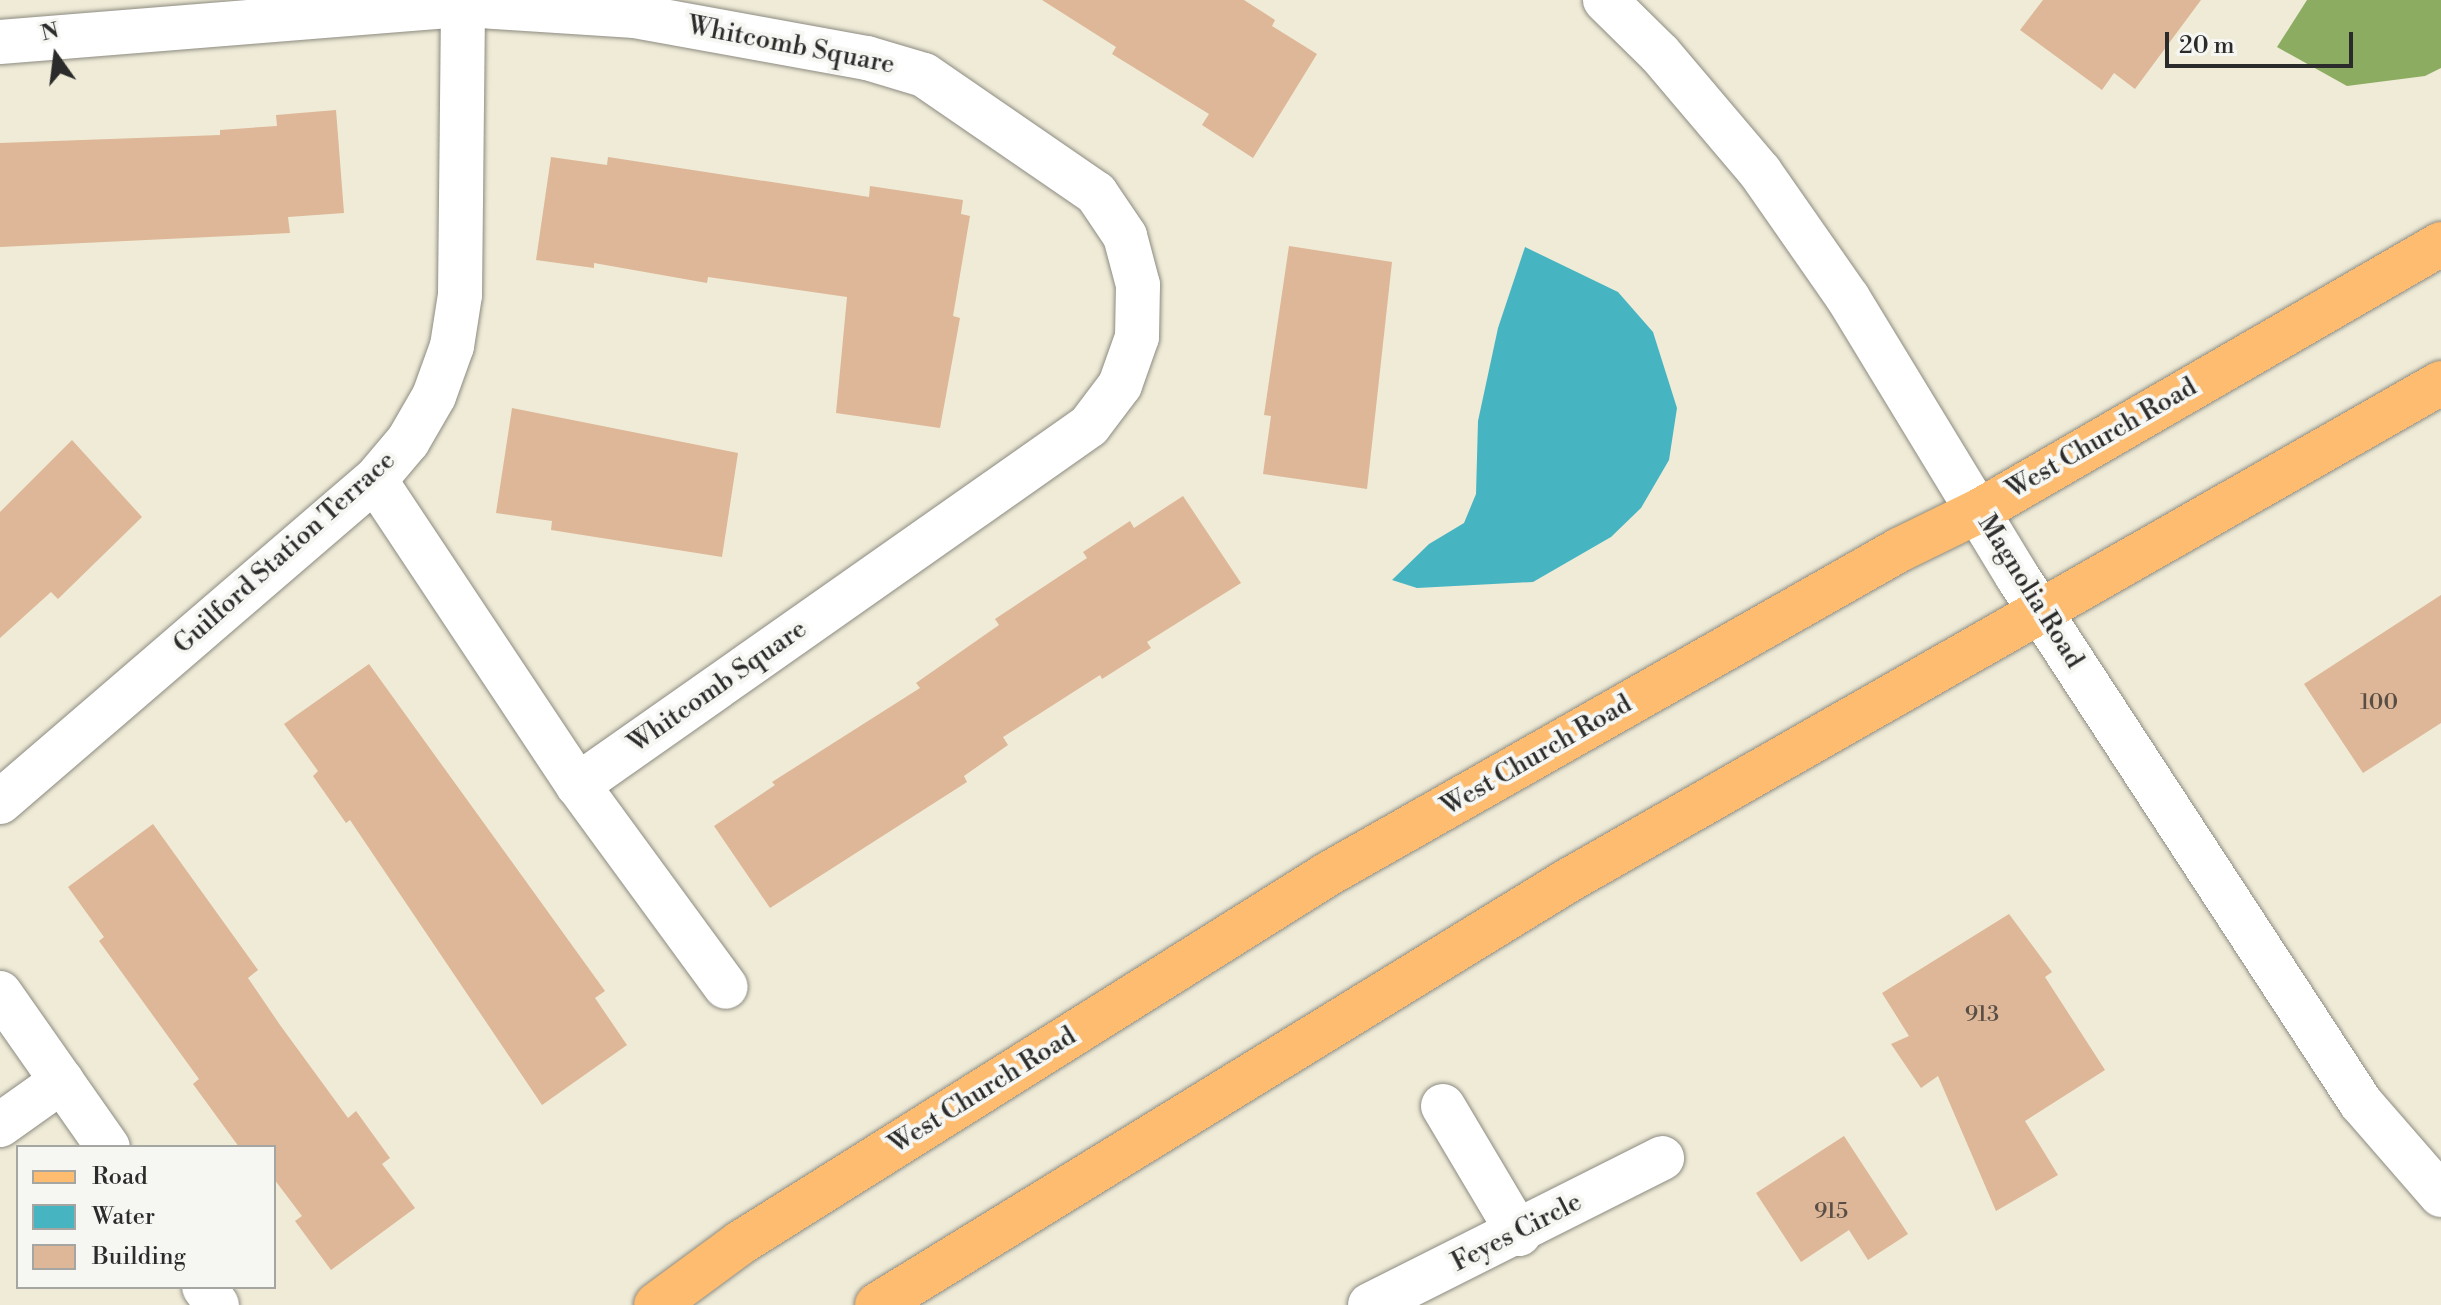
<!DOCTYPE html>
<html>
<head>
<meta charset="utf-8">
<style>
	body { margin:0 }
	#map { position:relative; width:2441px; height:1305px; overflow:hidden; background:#efebd7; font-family:"Libre Bodoni",serif }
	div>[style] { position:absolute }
	.forest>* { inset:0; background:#8cad61 }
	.water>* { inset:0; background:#47b4c2 }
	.building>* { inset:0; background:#ddb797 }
	.roads { filter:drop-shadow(0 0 2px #8d8b81) drop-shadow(0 0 2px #8d8b81) }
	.minor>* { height:44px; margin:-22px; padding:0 22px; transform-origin:22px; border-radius:22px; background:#fff }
	.major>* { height:44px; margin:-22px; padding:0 22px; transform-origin:22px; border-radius:22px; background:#fdbc70 }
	span { translate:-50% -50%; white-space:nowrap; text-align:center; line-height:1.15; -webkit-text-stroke:8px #f6f6f2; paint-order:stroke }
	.number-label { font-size:22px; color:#584e46 }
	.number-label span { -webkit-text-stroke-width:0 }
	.street-label { font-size:26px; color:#2b2b2b }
	.legend { position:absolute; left:16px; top:1145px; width:260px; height:144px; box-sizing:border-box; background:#f6f6f2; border:2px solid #a5a5a2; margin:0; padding:10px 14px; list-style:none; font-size:24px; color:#2b2b2b }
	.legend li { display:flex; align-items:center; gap:16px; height:40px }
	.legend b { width:40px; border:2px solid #a5a5a2 }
	.north { position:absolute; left:16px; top:16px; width:80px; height:80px; -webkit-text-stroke:6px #f6f6f2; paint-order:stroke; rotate:346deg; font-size:22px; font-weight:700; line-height:32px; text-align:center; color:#2b2b2b }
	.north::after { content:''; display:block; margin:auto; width:28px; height:36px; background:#2b2b2b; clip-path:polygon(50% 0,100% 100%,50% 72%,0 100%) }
	.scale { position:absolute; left:2165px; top:32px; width:188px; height:36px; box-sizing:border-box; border:4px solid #2b2b2b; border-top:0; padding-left:10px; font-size:24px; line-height:28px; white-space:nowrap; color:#2b2b2b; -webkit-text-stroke:6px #f6f6f2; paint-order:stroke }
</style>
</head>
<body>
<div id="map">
	<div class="forest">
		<i style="clip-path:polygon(2307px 0,2441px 0,2441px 68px,2425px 76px,2347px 86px,2277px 47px)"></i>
	</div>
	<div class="water">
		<i style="clip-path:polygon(1525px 247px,1618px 292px,1653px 332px,1677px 408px,1669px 460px,1641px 508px,1611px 537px,1533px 582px,1417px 588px,1392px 580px,1429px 544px,1464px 523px,1476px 494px,1478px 421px,1498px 328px)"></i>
	</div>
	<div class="building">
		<i style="clip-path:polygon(1042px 0,1244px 0,1275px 20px,1272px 26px,1317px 54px,1253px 158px,1202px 125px,1209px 114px,1112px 54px,1116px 47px)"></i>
		<i style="clip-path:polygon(2043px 0,2201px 0,2135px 89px,2114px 73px,2102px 90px,2020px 30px)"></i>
		<i style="clip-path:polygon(336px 110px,344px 213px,288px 217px,290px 233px,0 247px,0 143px,220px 135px,220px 130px,277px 126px,276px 115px)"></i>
		<i style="clip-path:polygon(551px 157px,607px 165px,608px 157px,869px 197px,870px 186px,963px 200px,961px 214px,970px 216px,953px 316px,960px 318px,940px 428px,836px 413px,847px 297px,708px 277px,707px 283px,594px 263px,594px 268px,536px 260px)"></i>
		<i style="clip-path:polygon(1289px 246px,1392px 262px,1367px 489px,1263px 474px,1271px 416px,1264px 415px)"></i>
		<i style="clip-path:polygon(512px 408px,738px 453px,722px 557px,551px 530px,552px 521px,496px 513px)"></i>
		<i style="clip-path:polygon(72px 440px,142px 517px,58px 599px,51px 592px,0 638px,0 512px)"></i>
		<i style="clip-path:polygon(1183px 496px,1241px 583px,1147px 642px,1151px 648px,1102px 679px,1100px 675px,1003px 737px,1008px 745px,964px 776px,967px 782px,770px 908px,714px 826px,775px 785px,772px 782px,920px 688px,916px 683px,999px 625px,995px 619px,1087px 558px,1083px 552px,1130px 521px,1134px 528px)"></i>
		<i style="clip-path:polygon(2441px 595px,2441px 723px,2363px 773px,2304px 684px)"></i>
		<i style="clip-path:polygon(369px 664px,605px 991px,595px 998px,627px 1045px,542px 1105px,350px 820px,346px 823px,313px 776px,318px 771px,284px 724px)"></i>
		<i style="clip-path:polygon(153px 824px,258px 970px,248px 978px,280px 1025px,348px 1118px,356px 1111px,390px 1158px,382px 1164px,415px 1208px,331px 1270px,295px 1221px,302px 1216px,274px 1179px,274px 1147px,239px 1147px,193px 1084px,199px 1079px,99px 941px,104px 937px,68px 887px)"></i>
		<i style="clip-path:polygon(2009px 914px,2052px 972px,2045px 977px,2105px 1070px,2025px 1121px,2058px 1175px,1996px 1211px,1938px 1076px,1921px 1088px,1891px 1044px,1909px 1036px,1882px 993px)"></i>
		<i style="clip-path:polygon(1844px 1136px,1908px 1234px,1868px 1260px,1849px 1230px,1801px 1262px,1756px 1193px)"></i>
	</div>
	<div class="roads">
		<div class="minor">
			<i style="left:1605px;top:0;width:77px;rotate:44.5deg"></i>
			<i style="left:1660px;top:54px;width:155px;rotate:49.7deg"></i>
			<i style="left:1760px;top:172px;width:154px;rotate:55.1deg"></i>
			<i style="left:1848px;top:298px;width:325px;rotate:58.7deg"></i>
			<i style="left:2017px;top:576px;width:629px;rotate:56.87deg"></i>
			<i style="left:2361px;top:1103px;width:122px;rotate:49deg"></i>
			<i style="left:0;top:42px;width:465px;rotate:-4.6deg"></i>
			<i style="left:464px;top:5px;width:171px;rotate:3.7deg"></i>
			<i style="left:635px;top:16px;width:236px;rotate:10.3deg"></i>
			<i style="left:867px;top:58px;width:59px;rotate:16.6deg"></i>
			<i style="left:924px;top:75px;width:209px;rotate:34.5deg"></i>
			<i style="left:1096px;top:193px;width:52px;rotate:56deg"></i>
			<i style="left:1125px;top:236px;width:51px;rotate:75.1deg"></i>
			<i style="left:1138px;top:285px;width:52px;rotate:91.1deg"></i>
			<i style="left:1137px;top:337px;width:51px;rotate:109.5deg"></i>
			<i style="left:1120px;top:385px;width:51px;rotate:127.1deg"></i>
			<i style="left:1089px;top:426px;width:625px;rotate:144.91deg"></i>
			<i style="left:375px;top:480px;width:366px;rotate:56.4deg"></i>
			<i style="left:578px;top:785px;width:250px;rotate:53.8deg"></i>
			<i style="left:0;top:802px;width:494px;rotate:-40.7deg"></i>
			<i style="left:375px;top:480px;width:51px;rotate:-49.8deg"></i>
			<i style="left:408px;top:441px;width:52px;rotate:-60deg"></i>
			<i style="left:434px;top:396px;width:53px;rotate:-70.2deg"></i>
			<i style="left:452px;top:346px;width:52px;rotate:-81.1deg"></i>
			<i style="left:460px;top:295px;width:295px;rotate:-89.4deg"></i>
			<i style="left:0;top:993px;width:188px;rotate:55deg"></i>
			<i style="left:1443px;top:1106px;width:149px;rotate:59.3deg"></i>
			<i style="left:0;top:1125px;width:76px;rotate:-35.4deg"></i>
			<i style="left:204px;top:1287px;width:22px;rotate:54deg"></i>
			<i style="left:1370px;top:1305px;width:327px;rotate:-26.7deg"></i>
		</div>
		<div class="major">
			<i style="left:656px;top:1305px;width:104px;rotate:-36.4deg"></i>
			<i style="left:740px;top:1243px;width:694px;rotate:-32.11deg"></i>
			<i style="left:1328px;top:874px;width:657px;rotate:-29.57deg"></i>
			<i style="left:1899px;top:550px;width:89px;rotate:-26deg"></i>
			<i style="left:1979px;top:511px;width:534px;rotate:-30.02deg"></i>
			<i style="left:877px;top:1305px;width:812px;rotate:-31.56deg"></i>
			<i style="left:1569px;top:880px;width:1004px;rotate:-29.68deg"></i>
		</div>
	</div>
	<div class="number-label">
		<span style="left:2379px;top:703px">100</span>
		<span style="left:1982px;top:1015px">913</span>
		<span style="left:1831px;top:1212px">915</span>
	</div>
	<div class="street-label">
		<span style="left:791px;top:46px;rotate:11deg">Whitcomb Square</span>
		<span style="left:2102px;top:439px;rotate:-30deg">West Church Road</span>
		<span style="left:285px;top:553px;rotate:-42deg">Guilford Station Terrace</span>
		<span style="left:2030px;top:592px;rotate:58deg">Magnolia Road</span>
		<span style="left:718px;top:687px;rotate:-35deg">Whitcomb Square</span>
		<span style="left:1537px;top:756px;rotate:-30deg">West Church Road</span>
		<span style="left:983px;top:1091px;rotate:-32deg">West Church Road</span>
		<span style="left:1517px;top:1233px;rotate:-27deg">Feyes Circle</span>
	</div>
	<ul class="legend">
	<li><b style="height:10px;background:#fdbc70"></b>Road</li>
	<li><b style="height:22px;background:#47b4c2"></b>Water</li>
	<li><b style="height:22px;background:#ddb797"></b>Building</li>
	</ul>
	<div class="north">N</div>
	<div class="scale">20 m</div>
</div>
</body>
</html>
